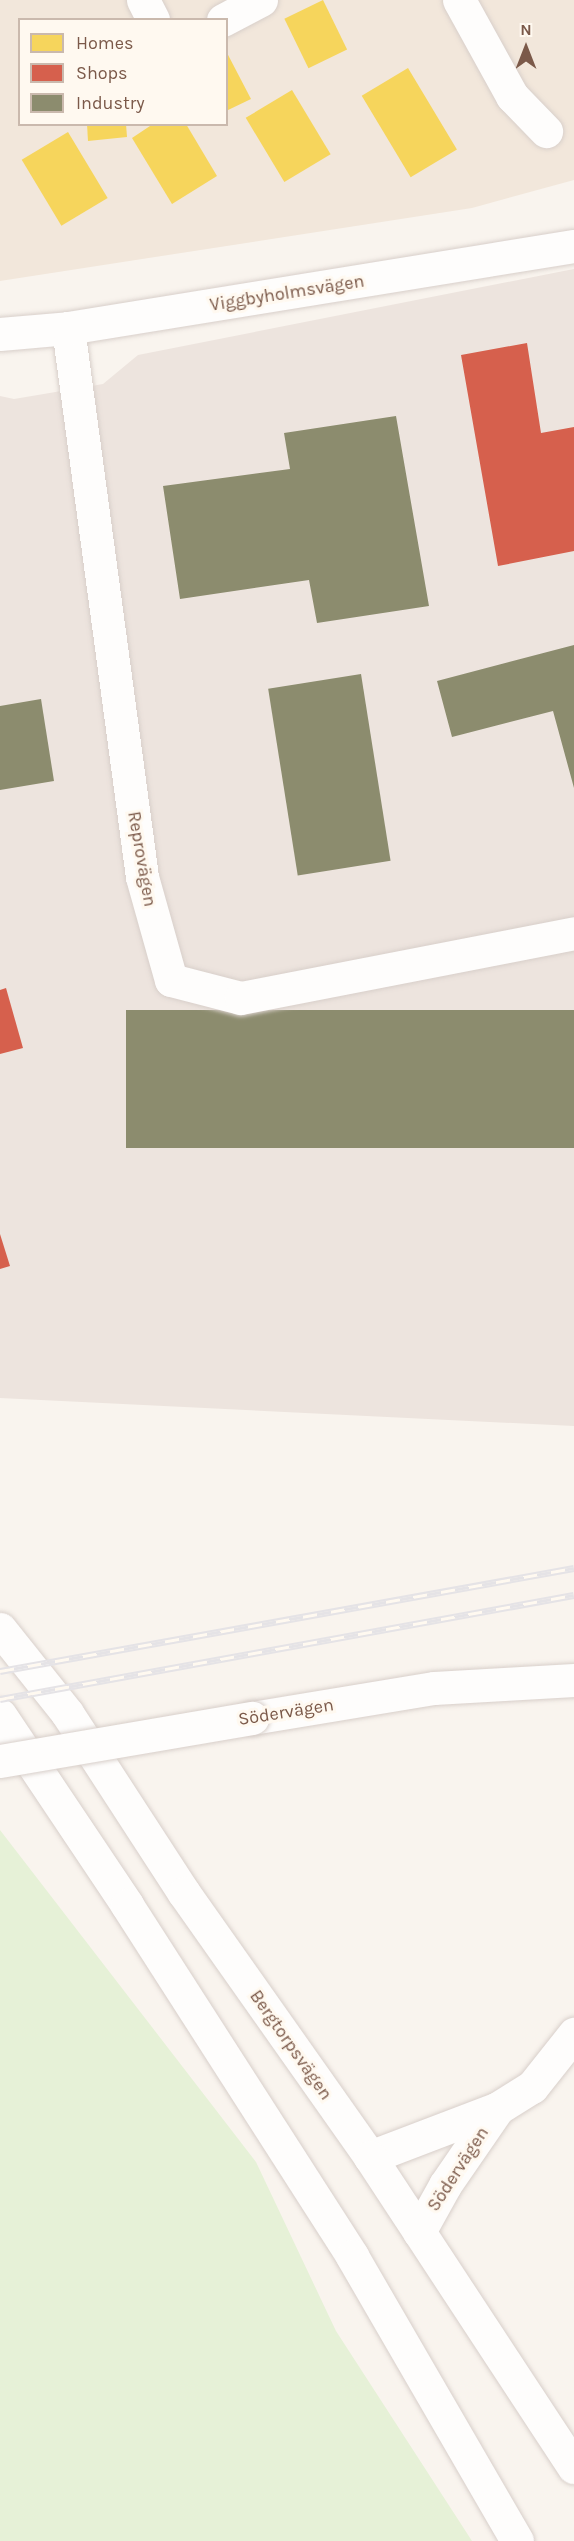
<!DOCTYPE html>
<html>
<head>
<meta charset="utf-8">
<style>
	body { margin:0 }
	#map { position:relative; width:574px; height:2541px; overflow:hidden; background:#f9f4ee; font-family:Karla,sans-serif }
	div>[style] { position:absolute }
	.residential>* { inset:0; background:#f2e7db }
	.industrial>* { inset:0; background:#ede4de }
	.green>* { inset:0; background:#e6f1d7 }
	.homes>* { inset:0; background:#f6d55c; transform-origin:0 0 }
	.shops>* { inset:0; background:#d6604d }
	.industry>* { inset:0; background:#8c8c6e; transform-origin:0 0 }
	.roads { filter:drop-shadow(0 0 2px #d8cfca) drop-shadow(0 0 2px #d8cfca) }
	.street>* { height:33px; margin:-16.5px; padding:0 16.5px; transform-origin:16.5px; border-radius:16.5px; background:#fefdfc }
	.secondary>* { height:33px; margin:-16.5px; padding:0 16.5px; transform-origin:16.5px; border-radius:16.5px; background:#fefdfc }
	.rail>* { height:7px; margin-top:-3.5px; transform-origin:0; background:repeating-linear-gradient(90deg,#fff9f0 0 14px,#e5e3e6 0 28px); box-sizing:border-box; border-block:2px solid #e5e3e6 }
	.bridges { filter:drop-shadow(0 0 2px #d8cfca) drop-shadow(0 0 2px #d8cfca) }
	.street-bridge>* { height:33px; margin:-16.5px; padding:0 16.5px; transform-origin:16.5px; border-radius:16.5px; background:#fefdfc }
	span { translate:-50% -50%; white-space:nowrap; text-align:center; line-height:1.15; -webkit-text-stroke:6px #fff9f0; paint-order:stroke }
	.street-label { font-size:18px; color:#7b5949 }
	.legend { position:absolute; left:18px; top:18px; width:210px; height:108px; box-sizing:border-box; background:#fff9f0; border:2px solid #cab9ad; margin:0; padding:8px 10px; list-style:none; font-size:18px; color:#7b5949 }
	.legend li { display:flex; align-items:center; gap:12px; height:30px }
	.legend b { width:30px; border:2px solid #cab9ad }
	.north { position:absolute; left:496px; top:18px; width:60px; height:60px; -webkit-text-stroke:4px #fff9f0; paint-order:stroke; rotate:0deg; font-size:16px; font-weight:700; line-height:24px; text-align:center; color:#7b5949 }
	.north::after { content:''; display:block; margin:auto; width:21px; height:27px; background:#7b5949; clip-path:polygon(50% 0,100% 100%,50% 72%,0 100%) }
</style>
</head>
<body>
<div id="map">
	<div class="residential">
		<i style="clip-path:polygon(evenodd,0 0,574px 0,574px 180px,472px 208px,0 281px,0 0,20px 20px,226px 20px,226px 124px,20px 124px,20px 20px)"></i>
	</div>
	<div class="industrial">
		<i style="clip-path:polygon(574px 269px,574px 1426px,0 1398px,0 396px,14px 399px,103px 384px,138px 355px)"></i>
	</div>
	<div class="green">
		<i style="clip-path:polygon(0 1830px,256px 2162px,336px 2331px,472px 2541px,0 2541px)"></i>
	</div>
	<div class="homes">
		<i style="left:323px;top:0;width:55px;height:43px;rotate:64deg"></i>
		<i style="clip-path:polygon(226px 51px,251px 99px,226px 111px)"></i>
		<i style="left:408px;top:68px;width:95px;height:54px;rotate:59deg"></i>
		<i style="left:292px;top:90px;width:75px;height:54px;rotate:59deg"></i>
		<i style="clip-path:polygon(87px 124px,126px 124px,127px 137px,88px 141px)"></i>
		<i style="clip-path:polygon(153px 124px,186px 124px,217px 176px,172px 204px,132px 138px)"></i>
		<i style="left:68px;top:132px;width:77px;height:54px;rotate:59deg"></i>
	</div>
	<div class="shops">
		<i style="clip-path:polygon(527px 343px,541px 433px,574px 427px,574px 551px,498px 566px,461px 355px)"></i>
		<i style="clip-path:polygon(6px 988px,23px 1048px,0 1054px,0 990px)"></i>
		<i style="clip-path:polygon(0 1234px,10px 1266px,0 1269px)"></i>
	</div>
	<div class="industry">
		<i style="clip-path:polygon(396px 416px,429px 606px,317px 623px,309px 580px,180px 599px,163px 486px,290px 469px,284px 433px)"></i>
		<i style="clip-path:polygon(574px 645px,574px 788px,553px 711px,452px 737px,437px 681px)"></i>
		<i style="left:361px;top:674px;width:189px;height:94px;rotate:81deg"></i>
		<i style="clip-path:polygon(41px 699px,54px 781px,0 790px,0 706px)"></i>
		<i style="left:574px;top:1010px;width:138px;height:448px;rotate:90deg"></i>
	</div>
	<div class="roads">
		<div class="street">
			<i style="left:143px;top:0;width:22px;rotate:63deg"></i>
			<i style="left:459px;top:0;width:110px;rotate:61.1deg"></i>
			<i style="left:512px;top:96px;width:49px;rotate:45.8deg"></i>
			<i style="left:223px;top:20px;width:43px;rotate:-27.8deg"></i>
			<i style="left:68px;top:328px;width:554px;rotate:82.32deg"></i>
			<i style="left:142px;top:877px;width:107px;rotate:74.3deg"></i>
			<i style="left:171px;top:980px;width:72px;rotate:14.4deg"></i>
			<i style="left:241px;top:998px;width:339px;rotate:-11deg"></i>
			<i style="left:0;top:334px;width:68px;rotate:-5deg"></i>
			<i style="left:68px;top:328px;width:513px;rotate:-9.21deg"></i>
			<i style="left:252px;top:1718px;width:184px;rotate:-9.4deg"></i>
			<i style="left:434px;top:1688px;width:140px;rotate:-3.3deg"></i>
			<i style="left:370px;top:2157px;width:137px;rotate:-20.9deg"></i>
			<i style="left:498px;top:2108px;width:40px;rotate:-32deg"></i>
			<i style="left:532px;top:2087px;width:68px;rotate:-51.6deg"></i>
			<i style="left:419px;top:2232px;width:54px;rotate:-61deg"></i>
			<i style="left:445px;top:2185px;width:93px;rotate:-55.5deg"></i>
		</div>
		<div class="secondary">
			<i style="left:0;top:1629px;width:107px;rotate:51.4deg"></i>
			<i style="left:67px;top:1713px;width:215px;rotate:57deg"></i>
			<i style="left:184px;top:1893px;width:323px;rotate:54.8deg"></i>
			<i style="left:370px;top:2157px;width:371px;rotate:56.7deg"></i>
			<i style="left:0;top:1715px;width:229px;rotate:56.2deg"></i>
			<i style="left:127px;top:1905px;width:417px;rotate:57.3deg"></i>
			<i style="left:352px;top:2256px;width:329px;rotate:59.9deg"></i>
		</div>
	</div>
	<div class="rail">
		<i style="left:0;top:1671px;width:583px;rotate:-10.17deg"></i>
		<i style="left:0;top:1699px;width:583px;rotate:-10.27deg"></i>
	</div>
	<div class="bridges">
		<div class="street-bridge">
			<i style="left:0;top:1761px;width:256px;rotate:-9.7deg"></i>
		</div>
	</div>
	<div class="street-label">
		<span style="left:287px;top:293px;rotate:-9deg">Viggbyholmsvägen</span>
		<span style="left:142px;top:859px;rotate:80deg">Reprovägen</span>
		<span style="left:286px;top:1712px;rotate:-9deg">Södervägen</span>
		<span style="left:291px;top:2045px;rotate:55deg">Bergtorpsvägen</span>
		<span style="left:458px;top:2169px;rotate:-57deg">Södervägen</span>
	</div>
	<ul class="legend">
	<li><b style="height:16px;background:#f6d55c"></b>Homes</li>
	<li><b style="height:16px;background:#d6604d"></b>Shops</li>
	<li><b style="height:16px;background:#8c8c6e"></b>Industry</li>
	</ul>
	<div class="north">N</div>
</div>
</body>
</html>
